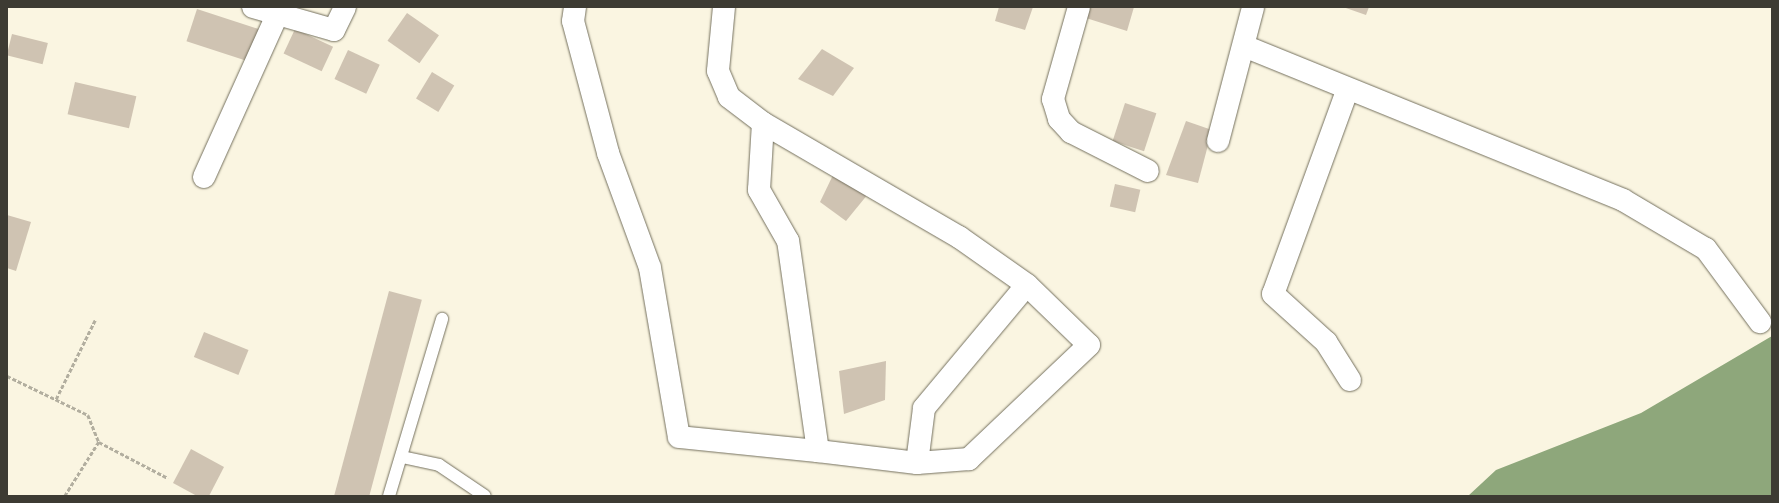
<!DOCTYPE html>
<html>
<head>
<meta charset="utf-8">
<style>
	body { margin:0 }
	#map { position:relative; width:1779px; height:503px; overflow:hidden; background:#faf5e1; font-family:"Crimson Pro",serif }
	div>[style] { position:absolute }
	.water>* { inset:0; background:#8ea77b }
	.building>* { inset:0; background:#cfc3b2; transform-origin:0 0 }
	.path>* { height:2.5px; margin-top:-1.25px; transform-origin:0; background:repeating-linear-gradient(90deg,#b2ae9f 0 4px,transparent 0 6px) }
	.roads { filter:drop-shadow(0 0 1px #74705e) drop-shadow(0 0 1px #74705e) }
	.lane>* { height:12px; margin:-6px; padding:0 6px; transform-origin:6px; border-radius:6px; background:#fff }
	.street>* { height:22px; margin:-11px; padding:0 11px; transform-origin:11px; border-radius:11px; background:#fff }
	span { translate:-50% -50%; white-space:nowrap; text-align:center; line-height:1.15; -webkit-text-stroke:3px #faf5e1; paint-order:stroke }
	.frame { position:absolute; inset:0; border:8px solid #3d3b33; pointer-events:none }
</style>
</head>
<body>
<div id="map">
	<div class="water">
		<i style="clip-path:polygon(1772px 336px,1772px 496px,1468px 496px,1496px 470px,1641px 413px)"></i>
	</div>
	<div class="building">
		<i style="clip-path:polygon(999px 7px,1033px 7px,1025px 30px,995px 21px)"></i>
		<i style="clip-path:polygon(1089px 7px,1134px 7px,1127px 31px,1086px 18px)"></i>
		<i style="clip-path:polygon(1343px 7px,1369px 7px,1366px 15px)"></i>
		<i style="left:197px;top:9px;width:67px;height:34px;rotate:18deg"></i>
		<i style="left:407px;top:13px;width:39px;height:34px;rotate:35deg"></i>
		<i style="left:295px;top:29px;width:42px;height:27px;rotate:25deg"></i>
		<i style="left:12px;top:34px;width:37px;height:22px;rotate:14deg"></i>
		<i style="clip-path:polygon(822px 49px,854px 68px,833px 96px,798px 79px)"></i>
		<i style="left:348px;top:50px;width:35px;height:32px;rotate:25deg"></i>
		<i style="left:432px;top:72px;width:26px;height:31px;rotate:31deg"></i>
		<i style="left:75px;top:82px;width:63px;height:33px;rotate:13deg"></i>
		<i style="left:1125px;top:103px;width:33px;height:40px;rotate:18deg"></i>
		<i style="clip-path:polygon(1186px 121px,1212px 130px,1198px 183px,1166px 175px)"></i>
		<i style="clip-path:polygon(834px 173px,868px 194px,846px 221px,820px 202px)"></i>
		<i style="left:1115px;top:184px;width:26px;height:23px;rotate:13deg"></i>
		<i style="clip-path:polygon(7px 215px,31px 222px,16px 271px,7px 268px)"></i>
		<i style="left:389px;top:291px;width:34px;height:213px;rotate:15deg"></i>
		<i style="left:204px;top:332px;width:48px;height:27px;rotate:22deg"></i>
		<i style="clip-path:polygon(886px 361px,885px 400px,844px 414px,839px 371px)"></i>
		<i style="clip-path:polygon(191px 449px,224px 467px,209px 496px,197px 496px,173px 483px)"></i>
	</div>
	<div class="path">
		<i style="left:7px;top:376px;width:90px;rotate:25.7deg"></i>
		<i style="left:88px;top:415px;width:29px;rotate:68deg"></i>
		<i style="left:99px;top:442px;width:64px;rotate:122.2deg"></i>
		<i style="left:56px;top:399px;width:88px;rotate:-63.7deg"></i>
		<i style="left:99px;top:442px;width:78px;rotate:27.6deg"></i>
	</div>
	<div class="roads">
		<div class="lane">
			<i style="left:402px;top:457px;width:38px;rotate:12deg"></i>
			<i style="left:439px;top:465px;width:55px;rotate:34deg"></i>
			<i style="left:389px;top:496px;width:185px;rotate:-73.3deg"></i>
		</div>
		<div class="street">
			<i style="left:253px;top:7px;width:84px;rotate:15.9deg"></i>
			<i style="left:334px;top:30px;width:25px;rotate:-64deg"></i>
			<i style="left:575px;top:7px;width:14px;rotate:98deg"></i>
			<i style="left:573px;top:21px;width:137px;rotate:75.1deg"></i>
			<i style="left:608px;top:153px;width:122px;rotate:69.9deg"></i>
			<i style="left:650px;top:268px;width:171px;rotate:80.3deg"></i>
			<i style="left:679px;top:437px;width:140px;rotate:5.8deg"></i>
			<i style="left:818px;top:451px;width:212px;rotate:-98.1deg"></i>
			<i style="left:788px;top:241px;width:59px;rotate:-119.6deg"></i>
			<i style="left:759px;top:190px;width:67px;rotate:-86.6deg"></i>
			<i style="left:724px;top:7px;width:64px;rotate:95.4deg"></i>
			<i style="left:718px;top:71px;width:28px;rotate:67deg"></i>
			<i style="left:729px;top:97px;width:43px;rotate:37.4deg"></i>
			<i style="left:763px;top:123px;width:227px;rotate:30.2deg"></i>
			<i style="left:959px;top:237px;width:83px;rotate:35.2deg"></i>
			<i style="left:1027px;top:285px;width:86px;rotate:44.1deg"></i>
			<i style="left:1089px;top:345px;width:166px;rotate:136.5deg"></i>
			<i style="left:969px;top:459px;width:52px;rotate:175.6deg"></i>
			<i style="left:917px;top:463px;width:100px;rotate:-173.1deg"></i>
			<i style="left:1079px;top:7px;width:96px;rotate:105.8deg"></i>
			<i style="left:1053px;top:99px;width:21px;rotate:73deg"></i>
			<i style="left:1059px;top:119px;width:18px;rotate:47deg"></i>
			<i style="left:1071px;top:132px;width:86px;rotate:26.9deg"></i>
			<i style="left:1244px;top:46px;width:409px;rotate:22.1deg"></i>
			<i style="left:1623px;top:200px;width:96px;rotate:30.6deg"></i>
			<i style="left:1706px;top:249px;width:91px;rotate:53.5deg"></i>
			<i style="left:1347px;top:91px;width:216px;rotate:110deg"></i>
			<i style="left:1273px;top:294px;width:72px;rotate:42.2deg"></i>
			<i style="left:1326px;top:342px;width:45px;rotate:57.7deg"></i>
			<i style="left:1218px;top:141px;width:138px;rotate:-75.3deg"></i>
			<i style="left:204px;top:177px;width:178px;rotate:-65.7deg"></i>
			<i style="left:917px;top:463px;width:55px;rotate:-82.7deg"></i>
			<i style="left:924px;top:408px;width:160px;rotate:-50.1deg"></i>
		</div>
	</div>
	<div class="frame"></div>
</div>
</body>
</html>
